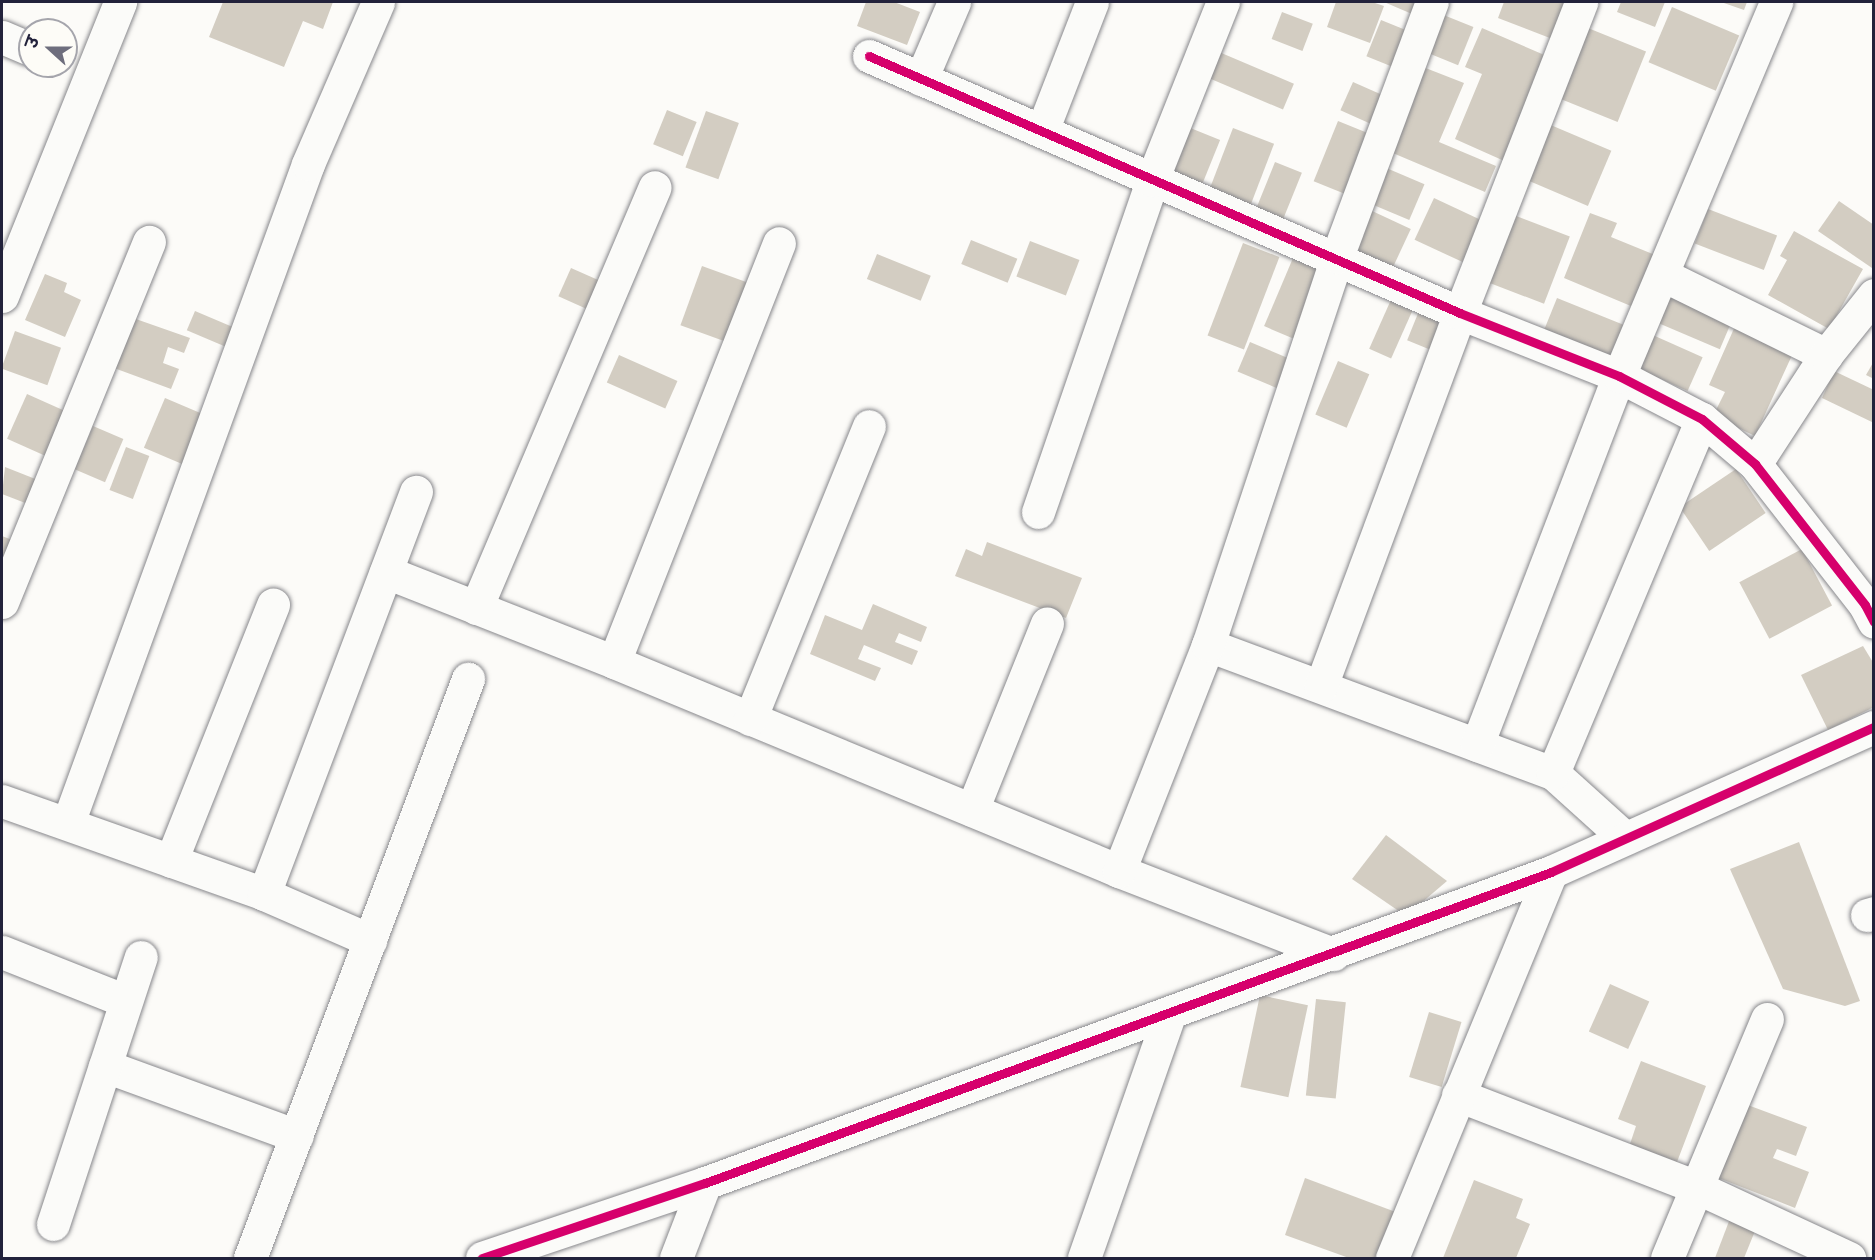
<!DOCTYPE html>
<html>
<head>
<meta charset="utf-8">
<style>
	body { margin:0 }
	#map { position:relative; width:1875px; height:1260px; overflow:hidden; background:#fcfbf8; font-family:Itim,"Playpen Sans Deva",sans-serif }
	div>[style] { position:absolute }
	.building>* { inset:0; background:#d3cdc2; transform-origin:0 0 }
	.roads { filter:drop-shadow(0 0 2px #88888c) drop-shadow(0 0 2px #88888c) }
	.minor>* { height:33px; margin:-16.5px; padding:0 16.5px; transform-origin:16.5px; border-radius:16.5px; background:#fbfbf9 }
	.cycleway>* { height:9px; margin:-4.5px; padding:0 4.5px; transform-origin:4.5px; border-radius:4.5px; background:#d6006c }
	span { translate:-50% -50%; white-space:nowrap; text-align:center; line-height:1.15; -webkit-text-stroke:5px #fdfcf7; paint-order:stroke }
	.frame { position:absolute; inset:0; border:3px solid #22223b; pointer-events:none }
	.north { position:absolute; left:18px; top:18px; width:60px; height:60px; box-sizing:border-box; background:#fdfcf7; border:2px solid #a5a5ac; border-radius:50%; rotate:291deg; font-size:16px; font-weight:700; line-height:24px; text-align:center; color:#22223b }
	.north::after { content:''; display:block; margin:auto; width:21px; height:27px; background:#6e6e7d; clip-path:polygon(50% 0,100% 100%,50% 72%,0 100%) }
</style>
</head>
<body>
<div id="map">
	<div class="building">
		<i style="clip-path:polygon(223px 2px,333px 2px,323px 29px,303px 21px,284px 67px,209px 37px)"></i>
		<i style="clip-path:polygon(866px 2px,894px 2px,920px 12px,907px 45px,857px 26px)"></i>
		<i style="clip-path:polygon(1336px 2px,1372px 2px,1384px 6px,1370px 43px,1327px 27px)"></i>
		<i style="clip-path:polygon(1384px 2px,1425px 2px,1419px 17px)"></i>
		<i style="clip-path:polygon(1504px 2px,1570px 2px,1555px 40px,1498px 18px)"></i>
		<i style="clip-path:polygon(1621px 2px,1665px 2px,1655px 27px,1617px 12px)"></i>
		<i style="clip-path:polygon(1721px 2px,1747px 2px,1744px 10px)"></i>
		<i style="left:1672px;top:7px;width:73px;height:60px;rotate:23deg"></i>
		<i style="left:1282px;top:12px;width:33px;height:29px;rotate:21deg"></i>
		<i style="left:1441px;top:14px;width:35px;height:41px;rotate:22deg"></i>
		<i style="left:1381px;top:20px;width:38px;height:39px;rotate:22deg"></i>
		<i style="left:1583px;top:26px;width:68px;height:76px;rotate:22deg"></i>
		<i style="clip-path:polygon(1482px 28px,1556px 60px,1511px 164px,1455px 139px,1482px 74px,1465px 67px)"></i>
		<i style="left:1212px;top:49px;width:89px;height:28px;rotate:23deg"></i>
		<i style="clip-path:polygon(1423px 67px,1464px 83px,1439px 142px,1496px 166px,1485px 192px,1388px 151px)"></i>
		<i style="left:1353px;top:82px;width:39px;height:31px;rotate:24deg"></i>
		<i style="left:667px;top:110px;width:32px;height:37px;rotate:22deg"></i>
		<i style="left:706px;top:111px;width:35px;height:60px;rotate:20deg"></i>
		<i style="left:1338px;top:121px;width:42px;height:65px;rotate:22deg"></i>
		<i style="left:1546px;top:123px;width:71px;height:60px;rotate:23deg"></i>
		<i style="left:1183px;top:125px;width:40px;height:55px;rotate:22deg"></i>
		<i style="left:1233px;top:128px;width:44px;height:69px;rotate:21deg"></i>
		<i style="left:1275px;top:162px;width:29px;height:55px;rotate:22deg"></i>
		<i style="left:1384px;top:167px;width:44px;height:39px;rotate:23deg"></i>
		<i style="left:1434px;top:198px;width:53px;height:46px;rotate:25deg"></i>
		<i style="clip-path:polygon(1839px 201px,1874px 225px,1872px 268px,1818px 231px)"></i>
		<i style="left:1708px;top:209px;width:74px;height:37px;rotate:21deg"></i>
		<i style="left:1370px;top:210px;width:45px;height:50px;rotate:25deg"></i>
		<i style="clip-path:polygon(1590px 213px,1617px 223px,1611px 237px,1660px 257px,1638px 309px,1564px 278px)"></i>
		<i style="left:1511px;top:214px;width:63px;height:72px;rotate:21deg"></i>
		<i style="clip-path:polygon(1794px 231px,1863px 269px,1829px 329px,1768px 295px,1787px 260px,1780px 256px)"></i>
		<i style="left:971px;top:240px;width:50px;height:26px;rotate:22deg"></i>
		<i style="left:1030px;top:241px;width:53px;height:38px;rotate:21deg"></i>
		<i style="left:1243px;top:243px;width:39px;height:99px;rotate:21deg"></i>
		<i style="left:877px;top:254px;width:58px;height:27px;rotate:22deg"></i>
		<i style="left:1293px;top:258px;width:38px;height:74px;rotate:23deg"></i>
		<i style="left:702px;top:266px;width:58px;height:63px;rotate:20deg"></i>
		<i style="left:571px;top:268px;width:39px;height:31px;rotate:24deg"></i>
		<i style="clip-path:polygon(45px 274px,67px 283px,64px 292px,81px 300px,65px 337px,25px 320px)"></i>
		<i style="left:1665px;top:289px;width:74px;height:34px;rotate:23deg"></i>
		<i style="left:1394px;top:293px;width:24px;height:61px;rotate:24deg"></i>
		<i style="left:1557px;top:298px;width:79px;height:35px;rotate:22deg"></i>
		<i style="left:1421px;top:306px;width:27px;height:37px;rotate:22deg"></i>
		<i style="left:195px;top:311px;width:48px;height:21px;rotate:23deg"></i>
		<i style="clip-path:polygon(133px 318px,190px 338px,184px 353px,168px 347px,163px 363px,179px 369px,171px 389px,114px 368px)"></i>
		<i style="clip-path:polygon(1736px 324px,1794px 351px,1755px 436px,1713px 416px,1725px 392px,1709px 385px)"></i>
		<i style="left:15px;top:331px;width:49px;height:40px;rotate:20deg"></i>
		<i style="left:1646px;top:332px;width:62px;height:37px;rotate:24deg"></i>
		<i style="left:1250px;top:342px;width:52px;height:32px;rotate:23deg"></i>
		<i style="left:619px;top:355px;width:64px;height:30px;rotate:24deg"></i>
		<i style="left:1338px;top:361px;width:34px;height:58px;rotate:23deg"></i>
		<i style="clip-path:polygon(1874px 361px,1874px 379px,1866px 375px)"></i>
		<i style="clip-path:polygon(1834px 371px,1874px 390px,1874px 423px,1822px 398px)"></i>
		<i style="left:27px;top:394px;width:49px;height:49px;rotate:24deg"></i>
		<i style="left:165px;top:398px;width:46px;height:54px;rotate:23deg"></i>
		<i style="left:93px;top:426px;width:33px;height:47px;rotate:23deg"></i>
		<i style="left:126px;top:447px;width:25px;height:46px;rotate:21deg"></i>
		<i style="clip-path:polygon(5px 467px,43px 482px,33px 506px,2px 494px)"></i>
		<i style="left:1736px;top:469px;width:53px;height:68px;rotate:56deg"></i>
		<i style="clip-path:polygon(2px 536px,20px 543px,2px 588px)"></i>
		<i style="clip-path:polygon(987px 542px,1082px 578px,1066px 618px,955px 576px,966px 549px,982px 556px)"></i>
		<i style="left:1802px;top:549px;width:64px;height:71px;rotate:62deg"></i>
		<i style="clip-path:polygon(873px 604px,927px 627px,921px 642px,899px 633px,895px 642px,918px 651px,912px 665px,864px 645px,858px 659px,881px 668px,875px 681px,810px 654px,825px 615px,862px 630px)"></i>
		<i style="clip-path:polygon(1863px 646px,1874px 664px,1874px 707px,1828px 730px,1801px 675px)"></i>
		<i style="clip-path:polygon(1386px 835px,1447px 881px,1406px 916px,1352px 879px)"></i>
		<i style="clip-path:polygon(1799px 842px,1860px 1001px,1845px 1006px,1783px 989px,1730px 869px)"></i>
		<i style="left:1610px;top:984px;width:43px;height:52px;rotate:24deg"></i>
		<i style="left:1260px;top:995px;width:49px;height:94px;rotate:12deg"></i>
		<i style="left:1316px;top:999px;width:30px;height:97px;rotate:6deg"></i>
		<i style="left:1429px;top:1012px;width:34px;height:68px;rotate:17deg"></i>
		<i style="clip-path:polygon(1641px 1061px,1706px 1086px,1677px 1162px,1630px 1144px,1636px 1126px,1618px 1119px)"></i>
		<i style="clip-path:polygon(1745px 1104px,1807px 1127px,1796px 1156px,1777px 1149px,1773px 1158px,1809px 1172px,1795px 1208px,1716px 1177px)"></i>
		<i style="clip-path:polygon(1305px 1178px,1401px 1214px,1384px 1258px,1349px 1258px,1285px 1235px)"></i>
		<i style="clip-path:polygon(1474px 1180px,1523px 1199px,1516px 1218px,1530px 1224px,1516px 1258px,1443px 1258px)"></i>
		<i style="clip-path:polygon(1731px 1216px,1757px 1226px,1744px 1258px,1715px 1258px)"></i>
	</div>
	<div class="roads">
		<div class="minor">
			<i style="left:2px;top:37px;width:30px;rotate:23deg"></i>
			<i style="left:869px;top:56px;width:644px;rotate:23.5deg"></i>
			<i style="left:1460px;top:313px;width:171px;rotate:21.6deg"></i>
			<i style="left:1619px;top:376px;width:93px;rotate:27.4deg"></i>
			<i style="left:1702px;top:419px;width:70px;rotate:40.3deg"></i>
			<i style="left:1755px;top:464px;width:179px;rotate:52deg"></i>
			<i style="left:1865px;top:605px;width:19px;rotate:62deg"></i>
			<i style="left:921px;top:79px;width:84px;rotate:-66.8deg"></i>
			<i style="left:1042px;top:131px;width:138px;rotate:-68.8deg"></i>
			<i style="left:1663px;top:275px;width:182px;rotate:26.1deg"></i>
			<i style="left:2px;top:296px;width:317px;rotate:-68.1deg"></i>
			<i style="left:1755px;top:464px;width:130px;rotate:-56.9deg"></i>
			<i style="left:1826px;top:355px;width:77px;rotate:-51.3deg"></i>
			<i style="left:1038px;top:512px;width:351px;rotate:-71deg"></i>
			<i style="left:1152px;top:180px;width:192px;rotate:-68.3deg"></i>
			<i style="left:386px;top:572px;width:245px;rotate:21.5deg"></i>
			<i style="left:614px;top:662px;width:450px;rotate:-68.5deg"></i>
			<i style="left:2px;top:602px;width:389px;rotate:-67.8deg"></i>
			<i style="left:476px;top:608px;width:457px;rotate:-67deg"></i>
			<i style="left:1208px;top:645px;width:368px;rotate:20.4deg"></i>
			<i style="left:1553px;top:773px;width:97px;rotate:42.1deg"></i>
			<i style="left:614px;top:662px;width:547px;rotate:22.48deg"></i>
			<i style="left:1119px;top:871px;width:230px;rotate:21.2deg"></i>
			<i style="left:1321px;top:686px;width:398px;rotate:-69.6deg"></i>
			<i style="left:1460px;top:313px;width:334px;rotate:-68.7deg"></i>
			<i style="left:750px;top:719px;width:316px;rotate:-67.9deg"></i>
			<i style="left:1477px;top:745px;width:395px;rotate:-69deg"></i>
			<i style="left:1619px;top:376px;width:406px;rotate:-67.2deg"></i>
			<i style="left:1553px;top:773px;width:384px;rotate:-67.2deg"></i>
			<i style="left:2px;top:801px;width:278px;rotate:19.5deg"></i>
			<i style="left:264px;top:894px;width:116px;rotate:23.5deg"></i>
			<i style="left:972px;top:810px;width:201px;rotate:-68.1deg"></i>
			<i style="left:68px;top:823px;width:701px;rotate:-69.99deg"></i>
			<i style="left:308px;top:164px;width:176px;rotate:-66.6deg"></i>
			<i style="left:171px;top:861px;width:276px;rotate:-68.3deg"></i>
			<i style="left:1119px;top:871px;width:243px;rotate:-68.5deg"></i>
			<i style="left:1208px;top:645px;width:409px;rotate:-71.6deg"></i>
			<i style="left:1337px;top:257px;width:272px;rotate:-69.6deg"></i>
			<i style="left:264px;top:894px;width:430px;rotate:-69.3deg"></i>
			<i style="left:1867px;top:915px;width:7px;rotate:-16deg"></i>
			<i style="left:2px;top:952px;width:133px;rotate:21.6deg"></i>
			<i style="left:105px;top:1066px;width:204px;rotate:20deg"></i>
			<i style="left:1458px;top:1095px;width:255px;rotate:21.1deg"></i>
			<i style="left:1696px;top:1187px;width:169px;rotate:24.9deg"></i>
			<i style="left:53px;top:1224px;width:281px;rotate:-71.8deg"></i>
			<i style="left:250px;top:1258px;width:619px;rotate:-69.37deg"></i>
			<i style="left:482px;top:1258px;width:235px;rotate:-18.6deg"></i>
			<i style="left:705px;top:1183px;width:901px;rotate:-20.18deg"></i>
			<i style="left:1551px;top:872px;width:354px;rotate:-24.2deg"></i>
			<i style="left:676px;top:1258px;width:80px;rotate:-68.9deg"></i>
			<i style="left:1084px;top:1258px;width:260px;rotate:-70.7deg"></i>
			<i style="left:1392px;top:1258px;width:417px;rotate:-67.6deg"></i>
			<i style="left:1667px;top:1258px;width:259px;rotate:-67.3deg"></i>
		</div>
	</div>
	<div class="cycleway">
		<i style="left:869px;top:56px;width:644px;rotate:23.5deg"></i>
		<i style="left:1460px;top:313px;width:171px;rotate:21.6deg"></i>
		<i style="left:1619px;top:376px;width:93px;rotate:27.4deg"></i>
		<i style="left:1702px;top:419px;width:70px;rotate:40.3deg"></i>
		<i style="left:1755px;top:464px;width:179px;rotate:52deg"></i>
		<i style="left:1865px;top:605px;width:19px;rotate:62deg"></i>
		<i style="left:482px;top:1258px;width:235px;rotate:-18.6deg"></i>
		<i style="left:705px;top:1183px;width:901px;rotate:-20.18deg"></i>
		<i style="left:1551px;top:872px;width:354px;rotate:-24.2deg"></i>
	</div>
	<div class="frame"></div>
	<div class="north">उ</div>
</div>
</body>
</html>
